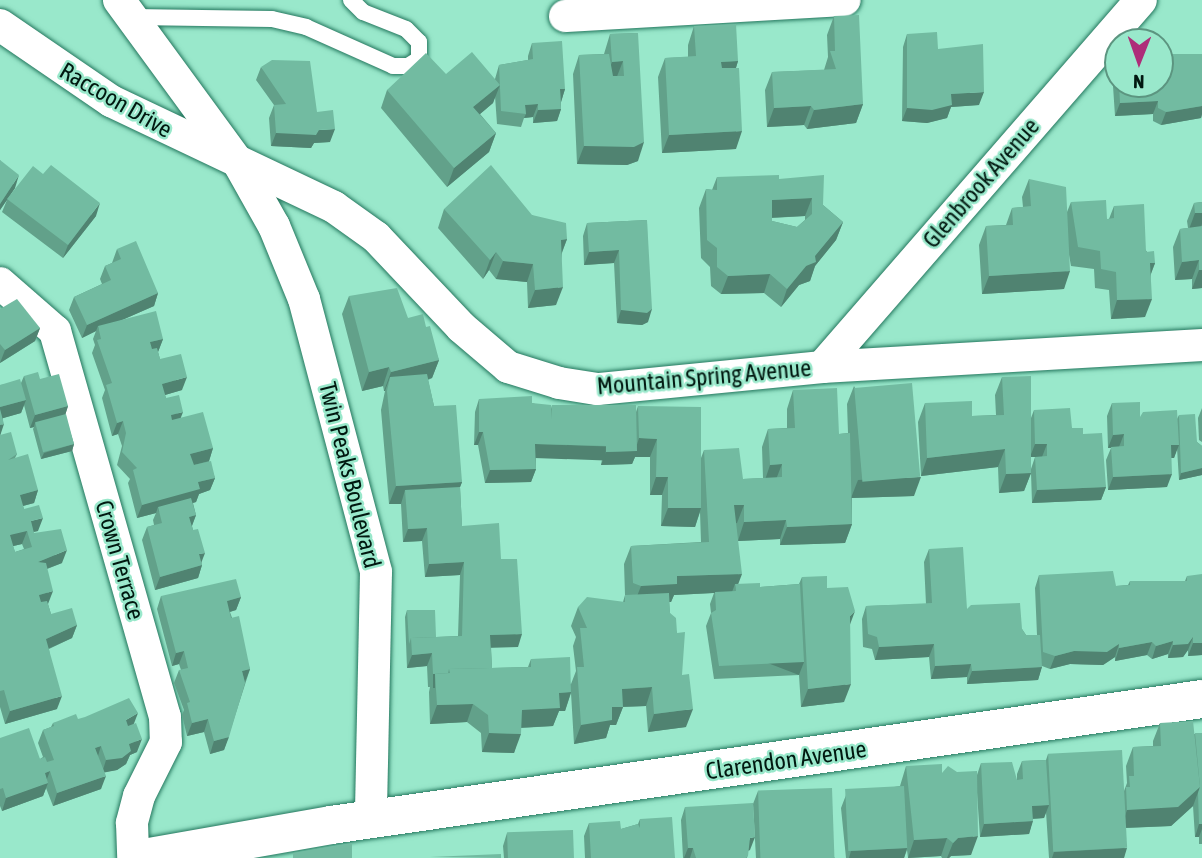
<!DOCTYPE html>
<html>
<head>
<meta charset="utf-8">
<style>
	body { margin:0 }
	#map { position:relative; width:1202px; height:858px; overflow:hidden; background:#99e8cb; font-family:"Asap Condensed",sans-serif }
	div>[style] { position:absolute }
	.roads { filter:drop-shadow(0 0 2px #24775e) drop-shadow(0 0 2px #24775e) }
	.service>* { height:16px; margin:-8px; padding:0 8px; transform-origin:8px; border-radius:8px; background:#fff }
	.minor>* { height:32px; margin:-16px; padding:0 16px; transform-origin:16px; border-radius:16px; background:#fff }
	.secondary>* { height:38px; margin:-19px; padding:0 19px; transform-origin:19px; border-radius:19px; background:#fff }
	.wall>* { inset:0; background:#62a18a }
	.shaded-wall>* { inset:0; background:#508371; transform-origin:0 0 }
	.building>* { inset:0; background:#72bba1; transform-origin:0 0 }
	span { translate:-50% -50%; white-space:nowrap; text-align:center; line-height:1.15; -webkit-text-stroke:5px #99e8cb; paint-order:stroke }
	.street-label { font-size:24px; color:#011810 }
	.north { position:absolute; left:1104px; top:28px; width:70px; height:70px; box-sizing:border-box; background:#99e8cb; border:2px solid #5c9580; border-radius:50%; rotate:181deg; font-size:19px; font-weight:700; line-height:28px; text-align:center; color:#011810 }
	.north::after { content:''; display:block; margin:auto; width:24px; height:32px; background:#ae2d79; clip-path:polygon(50% 0,100% 100%,50% 72%,0 100%) }
</style>
</head>
<body>
<div id="map">
	<div class="roads">
		<div class="service">
			<i style="left:133px;top:17px;width:139px;rotate:0.8deg"></i>
			<i style="left:272px;top:19px;width:35px;rotate:13deg"></i>
			<i style="left:306px;top:27px;width:95px;rotate:24.1deg"></i>
			<i style="left:393px;top:66px;width:15px"></i>
			<i style="left:408px;top:66px;width:13px;rotate:-32deg"></i>
			<i style="left:419px;top:59px;width:17px;rotate:-90deg"></i>
			<i style="left:419px;top:42px;width:18px;rotate:-135deg"></i>
			<i style="left:406px;top:29px;width:46px;rotate:-158.4deg"></i>
			<i style="left:363px;top:12px;width:17px;rotate:-135deg"></i>
		</div>
		<div class="minor">
			<i style="left:119px;top:0;width:203px;rotate:53.8deg"></i>
			<i style="left:239px;top:164px;width:71px;rotate:60.6deg"></i>
			<i style="left:274px;top:226px;width:79px;rotate:67.7deg"></i>
			<i style="left:304px;top:299px;width:282px;rotate:75.2deg"></i>
			<i style="left:376px;top:572px;width:248px;rotate:91.2deg"></i>
			<i style="left:565px;top:16px;width:280px;rotate:-3.3deg"></i>
			<i style="left:0;top:25px;width:135px;rotate:34.4deg"></i>
			<i style="left:111px;top:101px;width:247px;rotate:25.4deg"></i>
			<i style="left:334px;top:207px;width:52px;rotate:35.5deg"></i>
			<i style="left:376px;top:237px;width:124px;rotate:46.6deg"></i>
			<i style="left:461px;top:327px;width:62px;rotate:40.4deg"></i>
			<i style="left:508px;top:367px;width:53px;rotate:17.4deg"></i>
			<i style="left:559px;top:383px;width:39px;rotate:9deg"></i>
			<i style="left:598px;top:389px;width:225px;rotate:-5.6deg"></i>
			<i style="left:822px;top:367px;width:381px;rotate:-3.3deg"></i>
			<i style="left:0;top:283px;width:73px;rotate:41.1deg"></i>
			<i style="left:55px;top:331px;width:401px;rotate:74.1deg"></i>
			<i style="left:165px;top:717px;width:25px;rotate:88deg"></i>
			<i style="left:166px;top:742px;width:60px;rotate:116.6deg"></i>
			<i style="left:139px;top:796px;width:28px;rotate:105deg"></i>
			<i style="left:132px;top:823px;width:35px;rotate:88deg"></i>
			<i style="left:822px;top:367px;width:486px;rotate:-49deg"></i>
		</div>
		<div class="secondary">
			<i style="left:144px;top:858px;width:190px;rotate:-10deg"></i>
			<i style="left:331px;top:825px;width:880px;rotate:-8.23deg"></i>
		</div>
	</div>
	<div class="wall">
		<i style="clip-path:polygon(834px 16px,863px 104px,856px 123px,807px 129px,804px 125px,767px 127px,765px 90px,772px 72px,824px 70px,828px 57px,827px 35px)"></i>
		<i style="clip-path:polygon(694px 26px,738px 61px,736px 68px,736px 149px,662px 153px,658px 77px,665px 58px,688px 57px,688px 45px)"></i>
		<i style="clip-path:polygon(638px 33px,638px 161px,627px 165px,577px 164px,573px 74px,579px 55px,604px 54px,610px 34px)"></i>
		<i style="clip-path:polygon(907px 34px,938px 49px,979px 105px,951px 107px,947px 118px,927px 123px,902px 121px,903px 47px)"></i>
		<i style="clip-path:polygon(532px 43px,565px 89px,561px 102px,561px 109px,557px 121px,533px 123px,533px 117px,524px 118px,521px 127px,497px 124px,495px 96px,493px 103px,480px 114px,496px 133px,489px 152px,447px 187px,381px 108px,387px 90px,446px 74px,495px 79px,499px 65px,528px 60px,528px 56px)"></i>
		<i style="clip-path:polygon(1202px 54px,1202px 114px,1201px 118px,1161px 125px,1153px 121px,1153px 114px,1115px 116px,1113px 86px,1118px 73px,1118px 84px,1160px 84px)"></i>
		<i style="clip-path:polygon(261px 67px,330px 142px,314px 143px,311px 148px,271px 146px,269px 118px,274px 105px,256px 80px)"></i>
		<i style="clip-path:polygon(0 160px,15px 188px,9px 197px,96px 216px,63px 258px,2px 212px,7px 200px,0 210px)"></i>
		<i style="clip-path:polygon(evenodd,717px 177px,779px 179px,823px 205px,843px 222px,836px 240px,815px 266px,810px 281px,799px 285px,781px 307px,764px 293px,721px 294px,711px 286px,710px 267px,701px 258px,699px 208px,706px 189px,712px 190px,717px 177px,805px 216px,805px 220px,797px 227px,772px 221px,772px 218px,805px 216px)"></i>
		<i style="clip-path:polygon(1029px 179px,1067px 212px,1071px 202px,1107px 219px,1109px 219px,1114px 206px,1155px 263px,1151px 274px,1145px 317px,1111px 319px,1109px 290px,1095px 288px,1094px 269px,1071px 266px,1069px 255px,1064px 289px,982px 294px,979px 245px,986px 226px,1006px 225px,1012px 208px,1023px 207px,1022px 197px)"></i>
		<i style="clip-path:polygon(1202px 202px,1202px 288px,1192px 289px,1192px 279px,1175px 280px,1173px 247px,1180px 229px,1188px 228px,1187px 221px,1194px 203px)"></i>
		<i style="clip-path:polygon(444px 209px,532px 215px,567px 239px,562px 253px,556px 305px,528px 308px,527px 282px,496px 279px,489px 270px,483px 279px,438px 228px)"></i>
		<i style="clip-path:polygon(647px 220px,648px 322px,642px 325px,617px 323px,614px 263px,584px 265px,583px 236px,587px 223px)"></i>
		<i style="clip-path:polygon(117px 249px,158px 293px,154px 306px,120px 321px,163px 339px,158px 352px,160px 359px,182px 390px,165px 395px,166px 398px,181px 418px,213px 448px,209px 461px,215px 478px,210px 490px,199px 494px,196px 502px,193px 503px,196px 515px,192px 526px,202px 565px,198px 578px,155px 590px,142px 540px,147px 527px,154px 525px,153px 520px,156px 513px,137px 518px,128px 483px,130px 479px,117px 465px,122px 446px,118px 434px,112px 436px,102px 398px,105px 390px,92px 353px,95px 345px,93px 339px,96px 331px,82px 338px,69px 310px,74px 297px,102px 284px,100px 279px,105px 266px,112px 263px)"></i>
		<i style="clip-path:polygon(349px 296px,408px 318px,426px 327px,439px 360px,432px 378px,428px 380px,434px 406px,462px 482px,460px 487px,462px 526px,501px 559px,518px 647px,491px 647px,492px 668px,528px 667px,531px 659px,571px 684px,576px 671px,573px 646px,576px 637px,571px 626px,578px 607px,623px 602px,625px 595px,624px 564px,631px 546px,701px 542px,700px 512px,695px 527px,661px 526px,662px 495px,650px 495px,650px 457px,635px 457px,632px 464px,601px 465px,602px 459px,536px 457px,536px 469px,531px 482px,485px 483px,478px 445px,474px 445px,475px 412px,479px 399px,532px 403px,551px 409px,552px 405px,636px 412px,638px 406px,701px 458px,704px 450px,743px 479px,763px 478px,762px 447px,768px 429px,787px 428px,787px 409px,793px 390px,839px 434px,848px 433px,847px 404px,854px 386px,914px 496px,852px 498px,852px 524px,845px 543px,780px 545px,780px 539px,738px 541px,738px 584px,760px 587px,799px 584px,802px 577px,827px 588px,850px 625px,844px 702px,801px 707px,799px 675px,714px 679px,706px 626px,711px 613px,710px 604px,714px 593px,674px 595px,671px 602px,669px 602px,670px 613px,677px 633px,682px 675px,686px 727px,648px 732px,646px 706px,623px 707px,616px 725px,610px 725px,606px 738px,574px 744px,571px 693px,565px 711px,559px 711px,553px 726px,521px 728px,514px 753px,482px 752px,481px 733px,467px 722px,430px 724px,429px 692px,430px 687px,428px 687px,427px 666px,407px 668px,405px 617px,407px 610px,436px 637px,458px 636px,460px 575px,425px 577px,422px 541px,403px 542px,401px 504px,389px 504px,381px 410px,385px 391px,384px 391px,383px 386px,362px 391px,342px 314px)"></i>
		<i style="clip-path:polygon(0 309px,40px 328px,35px 341px,0 363px)"></i>
		<i style="clip-path:polygon(evenodd,24px 376px,40px 379px,68px 406px,65px 415px,74px 444px,72px 451px,41px 459px,33px 429px,34px 427px,30px 428px,24px 405px,21px 413px,3px 418px,0 435px,17px 454px,15px 458px,38px 490px,34px 503px,23px 506px,24px 509px,38px 531px,33px 532px,62px 563px,47px 569px,48px 604px,51px 614px,77px 625px,72px 638px,49px 649px,57px 709px,5px 724px,0 707px,0 385px,21px 383px,24px 376px,22px 544px,24px 549px,15px 552px,13px 546px,22px 544px)"></i>
		<i style="clip-path:polygon(evenodd,1002px 377px,1031px 418px,1034px 410px,1072px 428px,1083px 434px,1106px 487px,1101px 500px,1032px 503px,1031px 473px,1024px 491px,999px 493px,998px 467px,921px 476px,918px 422px,925px 403px,972px 416px,996px 415px,995px 395px,1002px 377px,1031px 457px,1035px 457px,1031px 469px,1031px 457px)"></i>
		<i style="clip-path:polygon(1112px 403px,1140px 417px,1177px 419px,1179px 415px,1197px 442px,1202px 446px,1202px 475px,1179px 480px,1177px 448px,1174px 458px,1171px 458px,1167px 487px,1108px 490px,1106px 460px,1111px 448px,1108px 448px,1107px 416px)"></i>
		<i style="clip-path:polygon(1202px 408px,1202px 442px,1199px 440px,1198px 418px)"></i>
		<i style="clip-path:polygon(929px 549px,967px 609px,1022px 629px,1026px 635px,1037px 635px,1035px 588px,1039px 575px,1116px 586px,1128px 585px,1130px 581px,1185px 581px,1187px 576px,1202px 655px,1188px 656px,1188px 650px,1183px 657px,1168px 658px,1168px 654px,1152px 659px,1147px 655px,1115px 661px,1115px 657px,1103px 665px,1070px 664px,1050px 669px,1042px 666px,1038px 680px,967px 684px,967px 677px,931px 679px,929px 657px,875px 660px,872px 649px,863px 647px,862px 619px,866px 606px,926px 604px,924px 562px)"></i>
		<i style="clip-path:polygon(161px 596px,241px 597px,236px 610px,230px 612px,250px 669px,224px 750px,210px 754px,204px 732px,187px 736px,182px 715px,184px 710px,174px 683px,179px 670px,181px 670px,179px 664px,172px 666px,157px 609px)"></i>
		<i style="clip-path:polygon(78px 719px,134px 724px,137px 752px,130px 755px,126px 764px,117px 770px,104px 772px,101px 789px,53px 806px,46px 788px,43px 796px,2px 811px,0 806px,0 738px,40px 759px,43px 757px,38px 743px,43px 730px,51px 727px,53px 723px)"></i>
		<i style="clip-path:polygon(1160px 723px,1194px 734px,1202px 733px,1202px 844px,1199px 844px,1199px 837px,1195px 837px,1193px 806px,1171px 826px,1126px 828px,1124px 858px,1049px 858px,1046px 812px,1044px 818px,1033px 819px,1029px 834px,980px 837px,977px 793px,971px 855px,951px 856px,949px 858px,942px 858px,941px 856px,908px 858px,907px 850px,904px 858px,846px 858px,841px 808px,846px 795px,900px 786px,906px 766px,942px 773px,957px 772px,977px 775px,981px 763px,1017px 780px,1017px 774px,1022px 761px,1046px 760px,1048px 754px,1124px 791px,1127px 783px,1126px 766px,1133px 747px,1153px 746px,1153px 741px)"></i>
		<i style="clip-path:polygon(758px 791px,835px 858px,756px 858px,753px 804px)"></i>
		<i style="clip-path:polygon(685px 807px,750px 850px,748px 851px,747px 858px,683px 858px,681px 820px)"></i>
		<i style="clip-path:polygon(640px 819px,675px 858px,585px 858px,584px 836px,589px 823px,621px 829px,638px 824px)"></i>
		<i style="clip-path:polygon(507px 833px,574px 858px,504px 858px,503px 846px)"></i>
	</div>
	<div class="shaded-wall">
		<i style="clip-path:polygon(623px 61px,616px 79px,605px 80px,612px 62px)"></i>
		<i style="clip-path:polygon(738px 61px,732px 80px,715px 80px,721px 62px)"></i>
		<i style="clip-path:polygon(500px 85px,493px 103px,467px 125px,473px 107px)"></i>
		<i style="clip-path:polygon(560px 89px,565px 89px,561px 102px)"></i>
		<i style="clip-path:polygon(984px 92px,979px 105px,951px 107px,947px 118px,927px 123px,902px 121px,907px 108px,951px 94px)"></i>
		<i style="clip-path:polygon(1158px 101px,1153px 114px,1115px 116px,1120px 103px)"></i>
		<i style="clip-path:polygon(538px 104px,533px 117px,524px 118px,526px 114px,525px 105px)"></i>
		<i style="clip-path:polygon(863px 104px,856px 123px,807px 129px,814px 110px)"></i>
		<i style="clip-path:polygon(811px 106px,804px 125px,767px 127px,774px 108px)"></i>
		<i style="clip-path:polygon(1202px 106px,1202px 114px,1201px 118px,1161px 125px,1166px 112px)"></i>
		<i style="clip-path:polygon(561px 109px,557px 121px,533px 123px,538px 110px)"></i>
		<i style="clip-path:polygon(335px 129px,330px 142px,314px 143px,311px 148px,271px 146px,276px 133px)"></i>
		<i style="clip-path:polygon(742px 131px,736px 149px,662px 153px,669px 135px)"></i>
		<i style="clip-path:polygon(496px 133px,489px 152px,447px 187px,454px 168px)"></i>
		<i style="clip-path:polygon(644px 142px,638px 161px,627px 165px,577px 164px,584px 146px)"></i>
		<i style="clip-path:polygon(19px 175px,15px 188px,0 210px,0 204px)"></i>
		<i style="clip-path:polygon(812px 198px,805px 216px,765px 218px,772px 200px)"></i>
		<i style="clip-path:polygon(100px 203px,96px 216px,63px 258px,68px 245px)"></i>
		<i style="clip-path:polygon(1195px 213px,1202px 213px,1202px 224px,1199px 232px,1188px 232px)"></i>
		<i style="clip-path:polygon(843px 222px,836px 240px,815px 266px,810px 281px,799px 285px,781px 307px,787px 289px)"></i>
		<i style="clip-path:polygon(567px 239px,560px 257px,561px 240px)"></i>
		<i style="clip-path:polygon(619px 250px,614px 263px,584px 265px,589px 252px)"></i>
		<i style="clip-path:polygon(496px 252px,489px 270px,483px 279px,490px 260px)"></i>
		<i style="clip-path:polygon(1199px 260px,1192px 279px,1175px 280px,1182px 262px)"></i>
		<i style="clip-path:polygon(503px 261px,533px 264px,527px 282px,496px 279px)"></i>
		<i style="clip-path:polygon(1150px 263px,1155px 263px,1148px 281px)"></i>
		<i style="clip-path:polygon(1199px 270px,1202px 270px,1202px 288px,1192px 289px)"></i>
		<i style="clip-path:polygon(1070px 271px,1064px 289px,982px 294px,989px 276px)"></i>
		<i style="clip-path:polygon(770px 274px,764px 293px,721px 294px,728px 276px)"></i>
		<i style="clip-path:polygon(563px 287px,556px 305px,528px 308px,535px 290px)"></i>
		<i style="clip-path:polygon(158px 293px,154px 306px,99px 330px,98px 326px,96px 331px,82px 338px,87px 325px)"></i>
		<i style="clip-path:polygon(1152px 299px,1145px 317px,1111px 319px,1117px 300px)"></i>
		<i style="clip-path:polygon(652px 309px,648px 322px,642px 325px,617px 323px,621px 310px)"></i>
		<i style="clip-path:polygon(40px 328px,35px 341px,0 363px,5px 350px)"></i>
		<i style="clip-path:polygon(163px 339px,158px 352px,146px 355px,150px 342px)"></i>
		<i style="clip-path:polygon(439px 360px,432px 378px,388px 390px,390px 377px,385px 391px,384px 391px,391px 372px)"></i>
		<i style="clip-path:polygon(389px 367px,383px 386px,362px 391px,369px 372px)"></i>
		<i style="clip-path:polygon(187px 377px,182px 390px,158px 397px,162px 384px)"></i>
		<i style="clip-path:polygon(26px 400px,21px 413px,0 419px,0 407px)"></i>
		<i style="clip-path:polygon(68px 406px,64px 419px,35px 423px,34px 427px,30px 428px,35px 415px)"></i>
		<i style="clip-path:polygon(183px 412px,178px 425px,166px 428px,171px 415px)"></i>
		<i style="clip-path:polygon(123px 421px,118px 434px,112px 436px,117px 423px)"></i>
		<i style="clip-path:polygon(4px 424px,0 436px,0 425px)"></i>
		<i style="clip-path:polygon(479px 432px,483px 432px,478px 445px,474px 445px)"></i>
		<i style="clip-path:polygon(1124px 434px,1119px 447px,1108px 448px,1113px 435px)"></i>
		<i style="clip-path:polygon(639px 438px,657px 439px,650px 457px,635px 457px,632px 464px,601px 465px,606px 452px,635px 451px)"></i>
		<i style="clip-path:polygon(74px 444px,72px 451px,41px 459px,44px 453px)"></i>
		<i style="left:535px;top:444px;width:71px;height:14px;rotate:2deg"></i>
		<i style="clip-path:polygon(1035px 444px,1047px 444px,1042px 457px,1030px 457px)"></i>
		<i style="clip-path:polygon(1171px 445px,1179px 445px,1174px 458px,1166px 458px)"></i>
		<i style="clip-path:polygon(213px 448px,209px 461px,186px 467px,190px 454px)"></i>
		<i style="clip-path:polygon(1005px 449px,998px 467px,921px 476px,927px 458px)"></i>
		<i style="clip-path:polygon(782px 464px,775px 482px,764px 483px,770px 465px)"></i>
		<i style="clip-path:polygon(1202px 468px,1202px 475px,1179px 480px,1181px 473px)"></i>
		<i style="clip-path:polygon(536px 469px,531px 482px,485px 483px,490px 470px)"></i>
		<i style="clip-path:polygon(1031px 473px,1024px 491px,999px 493px,1006px 474px)"></i>
		<i style="clip-path:polygon(1172px 474px,1167px 487px,1108px 490px,1113px 477px)"></i>
		<i style="clip-path:polygon(656px 477px,668px 477px,662px 495px,650px 495px)"></i>
		<i style="clip-path:polygon(921px 477px,914px 496px,851px 498px,858px 480px)"></i>
		<i style="clip-path:polygon(215px 478px,210px 490px,199px 494px,196px 502px,159px 512px,158px 507px,156px 513px,137px 518px,142px 505px,198px 482px)"></i>
		<i style="clip-path:polygon(462px 482px,455px 500px,405px 490px,401px 504px,389px 504px,396px 486px)"></i>
		<i style="clip-path:polygon(1106px 487px,1101px 500px,1032px 503px,1037px 490px)"></i>
		<i style="clip-path:polygon(38px 490px,34px 503px,15px 508px,20px 495px)"></i>
		<i style="clip-path:polygon(734px 505px,744px 505px,737px 523px,727px 524px)"></i>
		<i style="clip-path:polygon(668px 508px,701px 508px,695px 527px,661px 526px)"></i>
		<i style="clip-path:polygon(196px 515px,191px 528px,189px 517px)"></i>
		<i style="clip-path:polygon(43px 518px,38px 531px,28px 533px,27px 531px,22px 544px,5px 548px,10px 535px,31px 521px)"></i>
		<i style="clip-path:polygon(786px 520px,780px 539px,738px 541px,744px 522px)"></i>
		<i style="clip-path:polygon(852px 524px,845px 543px,780px 545px,787px 527px)"></i>
		<i style="clip-path:polygon(427px 528px,422px 541px,403px 542px,408px 529px)"></i>
		<i style="clip-path:polygon(67px 550px,62px 563px,33px 574px,38px 562px)"></i>
		<i style="clip-path:polygon(205px 553px,200px 566px,199px 554px)"></i>
		<i style="clip-path:polygon(464px 562px,460px 575px,425px 577px,429px 564px)"></i>
		<i style="clip-path:polygon(202px 565px,198px 578px,155px 590px,160px 577px)"></i>
		<i style="clip-path:polygon(742px 574px,736px 590px,735px 584px,732px 592px,674px 595px,671px 602px,634px 604px,641px 586px,677px 576px)"></i>
		<i style="clip-path:polygon(53px 591px,48px 604px,34px 608px,39px 595px)"></i>
		<i style="clip-path:polygon(241px 597px,236px 610px,222px 614px,227px 601px)"></i>
		<i style="clip-path:polygon(855px 611px,848px 630px,850px 616px)"></i>
		<i style="clip-path:polygon(77px 625px,72px 638px,41px 652px,46px 639px)"></i>
		<i style="clip-path:polygon(522px 634px,518px 647px,485px 648px,490px 635px)"></i>
		<i style="clip-path:polygon(1193px 637px,1188px 650px,1183px 657px,1168px 658px,1173px 645px)"></i>
		<i style="clip-path:polygon(1173px 641px,1168px 654px,1152px 659px,1156px 646px)"></i>
		<i style="clip-path:polygon(1152px 642px,1147px 655px,1115px 661px,1119px 648px)"></i>
		<i style="clip-path:polygon(1193px 643px,1202px 643px,1202px 655px,1188px 656px)"></i>
		<i style="clip-path:polygon(934px 644px,929px 657px,875px 660px,879px 647px)"></i>
		<i style="clip-path:polygon(1119px 644px,1115px 657px,1103px 665px,1070px 664px,1050px 669px,1055px 656px,1074px 651px)"></i>
		<i style="clip-path:polygon(184px 651px,179px 664px,172px 666px,176px 653px)"></i>
		<i style="clip-path:polygon(432px 653px,427px 666px,407px 668px,412px 655px)"></i>
		<i style="left:804px;top:662px;width:14px;height:85px;rotate:111deg"></i>
		<i style="clip-path:polygon(971px 664px,967px 677px,931px 679px,935px 666px)"></i>
		<i style="clip-path:polygon(1042px 667px,1038px 680px,967px 684px,972px 671px)"></i>
		<i style="clip-path:polygon(250px 669px,245px 682px,242px 671px)"></i>
		<i style="left:433px;top:674px;width:2px;height:14px"></i>
		<i style="clip-path:polygon(851px 684px,844px 702px,801px 707px,808px 689px)"></i>
		<i style="clip-path:polygon(652px 687px,646px 706px,617px 707px,623px 707px,616px 725px,610px 725px,606px 738px,574px 744px,581px 725px,612px 707px,622px 689px)"></i>
		<i style="clip-path:polygon(571px 692px,565px 711px,559px 711px,553px 726px,515px 728px,522px 710px,559px 693px)"></i>
		<i style="clip-path:polygon(62px 696px,57px 709px,5px 724px,10px 711px)"></i>
		<i style="clip-path:polygon(473px 704px,467px 722px,430px 724px,437px 705px)"></i>
		<i style="clip-path:polygon(693px 709px,686px 727px,648px 732px,654px 714px)"></i>
		<i style="clip-path:polygon(138px 713px,133px 726px,122px 733px,126px 720px)"></i>
		<i style="clip-path:polygon(208px 719px,204px 732px,187px 736px,192px 723px)"></i>
		<i style="clip-path:polygon(489px 733px,521px 734px,514px 753px,482px 752px)"></i>
		<i style="clip-path:polygon(229px 737px,224px 750px,210px 754px,214px 741px)"></i>
		<i style="clip-path:polygon(142px 739px,137px 752px,130px 755px,126px 764px,117px 770px,102px 773px,106px 760px,129px 744px)"></i>
		<i style="clip-path:polygon(101px 746px,97px 759px,95px 748px)"></i>
		<i style="clip-path:polygon(50px 771px,45px 784px,48px 783px,43px 796px,2px 811px,6px 798px,45px 773px)"></i>
		<i style="clip-path:polygon(106px 776px,101px 789px,53px 806px,57px 793px)"></i>
		<i style="clip-path:polygon(1200px 787px,1193px 806px,1171px 826px,1121px 828px,1127px 810px)"></i>
		<i style="clip-path:polygon(1049px 805px,1044px 818px,1028px 819px,1032px 806px)"></i>
		<i style="clip-path:polygon(1033px 821px,1029px 834px,980px 837px,984px 824px)"></i>
		<i style="clip-path:polygon(1199px 824px,1202px 824px,1202px 829px,1199px 837px,1195px 837px)"></i>
		<i style="clip-path:polygon(978px 836px,971px 855px,951px 856px,949px 858px,947px 858px,953px 843px,958px 838px)"></i>
		<i style="clip-path:polygon(755px 837px,750px 850px,745px 851px,750px 838px)"></i>
		<i style="clip-path:polygon(947px 838px,941px 856px,908px 858px,914px 840px)"></i>
		<i style="clip-path:polygon(688px 848px,693px 848px,690px 858px,684px 858px)"></i>
		<i style="clip-path:polygon(907px 848px,904px 858px,849px 858px,851px 851px)"></i>
		<i style="clip-path:polygon(1127px 848px,1124px 858px,1052px 858px,1054px 852px)"></i>
	</div>
	<div class="building">
		<i style="clip-path:polygon(859px 15px,863px 104px,814px 110px,811px 106px,774px 108px,772px 72px,836px 69px,830px 51px,835px 51px,834px 16px)"></i>
		<i style="clip-path:polygon(736px 24px,738px 61px,721px 62px,722px 68px,739px 68px,742px 131px,669px 135px,665px 58px,696px 56px,694px 26px)"></i>
		<i style="clip-path:polygon(937px 32px,938px 49px,983px 44px,984px 92px,951px 94px,952px 105px,932px 110px,907px 108px,907px 34px)"></i>
		<i style="clip-path:polygon(638px 33px,644px 142px,634px 147px,584px 146px,579px 55px,609px 54px,613px 76px,624px 76px,623px 61px,612px 62px,610px 34px)"></i>
		<i style="clip-path:polygon(562px 41px,565px 89px,560px 89px,561px 109px,538px 110px,538px 104px,525px 105px,526px 114px,501px 111px,499px 65px,533px 59px,532px 43px)"></i>
		<i style="clip-path:polygon(472px 52px,500px 85px,473px 107px,496px 133px,454px 168px,387px 90px,426px 53px,446px 74px)"></i>
		<i style="clip-path:polygon(1160px 54px,1202px 54px,1202px 106px,1166px 112px,1158px 108px,1158px 101px,1120px 103px,1119px 84px,1160px 84px)"></i>
		<i style="clip-path:polygon(272px 60px,310px 61px,317px 112px,333px 110px,335px 129px,319px 130px,316px 135px,276px 133px,274px 105px,286px 104px,261px 67px)"></i>
		<i style="clip-path:polygon(0 160px,19px 175px,0 204px)"></i>
		<i style="clip-path:polygon(51px 165px,100px 203px,68px 245px,7px 199px,33px 166px,43px 174px)"></i>
		<i style="clip-path:polygon(491px 165px,532px 215px,566px 223px,567px 239px,561px 240px,563px 287px,535px 290px,533px 264px,503px 261px,496px 252px,490px 260px,444px 209px)"></i>
		<i style="clip-path:polygon(evenodd,779px 175px,779px 179px,824px 175px,823px 205px,843px 222px,815px 256px,816px 262px,806px 266px,787px 289px,770px 274px,728px 276px,717px 267px,717px 248px,707px 240px,706px 189px,717px 190px,717px 177px,779px 175px,812px 198px,812px 214px,797px 227px,772px 221px,772px 200px,812px 198px)"></i>
		<i style="clip-path:polygon(1029px 179px,1066px 187px,1070px 271px,989px 276px,986px 226px,1013px 225px,1012px 208px,1031px 206px)"></i>
		<i style="clip-path:polygon(1106px 200px,1107px 219px,1114px 218px,1114px 206px,1144px 204px,1146px 252px,1154px 251px,1155px 263px,1150px 263px,1152px 299px,1117px 300px,1116px 272px,1101px 269px,1100px 251px,1078px 247px,1071px 202px)"></i>
		<i style="clip-path:polygon(1202px 202px,1202px 213px,1195px 213px,1194px 203px)"></i>
		<i style="clip-path:polygon(647px 220px,652px 309px,647px 313px,621px 310px,619px 250px,589px 252px,587px 223px)"></i>
		<i style="clip-path:polygon(1202px 226px,1202px 270px,1199px 270px,1199px 260px,1182px 262px,1180px 229px)"></i>
		<i style="clip-path:polygon(136px 241px,158px 293px,87px 325px,74px 297px,111px 280px,105px 266px,121px 259px,117px 249px)"></i>
		<i style="clip-path:polygon(397px 288px,408px 318px,423px 314px,426px 327px,430px 326px,439px 360px,391px 372px,389px 367px,369px 372px,349px 296px)"></i>
		<i style="clip-path:polygon(17px 299px,40px 328px,5px 350px,0 344px,0 309px)"></i>
		<i style="clip-path:polygon(156px 311px,163px 339px,150px 342px,152px 349px,157px 348px,160px 359px,181px 354px,187px 377px,162px 384px,166px 398px,179px 395px,183px 412px,171px 415px,172px 420px,203px 412px,213px 448px,190px 454px,194px 465px,211px 461px,215px 478px,198px 482px,200px 489px,142px 505px,133px 470px,137px 468px,122px 452px,126px 433px,123px 421px,117px 423px,106px 385px,112px 383px,97px 340px,101px 339px,98px 326px)"></i>
		<i style="clip-path:polygon(38px 372px,40px 379px,59px 374px,68px 406px,35px 415px,24px 376px)"></i>
		<i style="clip-path:polygon(427px 374px,434px 406px,456px 405px,462px 482px,396px 486px,387px 391px,390px 377px)"></i>
		<i style="clip-path:polygon(1031px 376px,1031px 473px,1006px 474px,1005px 449px,927px 458px,925px 403px,972px 401px,972px 416px,1004px 415px,1002px 377px)"></i>
		<i style="clip-path:polygon(20px 379px,26px 400px,0 407px,0 385px)"></i>
		<i style="left:912px;top:383px;width:94px;height:58px;rotate:85deg"></i>
		<i style="clip-path:polygon(837px 388px,839px 434px,850px 433px,852px 524px,787px 527px,786px 520px,744px 522px,744px 505px,734px 505px,742px 574px,677px 576px,677px 584px,641px 586px,633px 583px,631px 546px,709px 542px,704px 450px,739px 448px,743px 479px,782px 477px,782px 464px,770px 465px,768px 429px,795px 428px,793px 390px)"></i>
		<i style="clip-path:polygon(532px 396px,532px 403px,551px 405px,551px 419px,552px 405px,636px 405px,637px 451px,606px 452px,606px 446px,535px 444px,536px 469px,490px 470px,483px 432px,479px 432px,479px 399px)"></i>
		<i style="clip-path:polygon(1140px 402px,1140px 417px,1143px 412px,1177px 410px,1179px 445px,1171px 445px,1172px 474px,1113px 477px,1111px 447px,1124px 446px,1124px 434px,1113px 435px,1112px 403px)"></i>
		<i style="clip-path:polygon(638px 406px,701px 407px,701px 508px,668px 508px,668px 477px,656px 477px,657px 439px,639px 438px)"></i>
		<i style="clip-path:polygon(1070px 408px,1072px 428px,1083px 428px,1083px 434px,1102px 433px,1106px 487px,1037px 490px,1035px 457px,1047px 456px,1047px 444px,1035px 444px,1034px 410px)"></i>
		<i style="clip-path:polygon(0 409px,4px 424px,0 425px)"></i>
		<i style="left:66px;top:414px;width:31px;height:32px;rotate:75deg"></i>
		<i style="clip-path:polygon(1195px 414px,1197px 442px,1202px 446px,1202px 468px,1181px 473px,1179px 415px)"></i>
		<i style="clip-path:polygon(evenodd,11px 432px,17px 454px,8px 460px,28px 454px,38px 490px,20px 495px,24px 509px,39px 505px,43px 518px,31px 521px,34px 533px,61px 529px,67px 550px,38px 562px,46px 563px,53px 591px,39px 595px,41px 602px,47px 601px,51px 614px,72px 608px,77px 625px,46px 639px,62px 696px,10px 711px,4px 690px,0 691px,0 435px,11px 432px,27px 531px,32px 547px,15px 552px,10px 535px,27px 531px)"></i>
		<i style="clip-path:polygon(460px 487px,462px 526px,499px 523px,501px 559px,517px 559px,522px 634px,490px 635px,492px 668px,449px 669px,448px 673px,433px 674px,432px 653px,412px 655px,411px 638px,462px 636px,464px 562px,429px 564px,427px 528px,408px 529px,405px 490px)"></i>
		<i style="clip-path:polygon(191px 498px,196px 515px,189px 517px,193px 530px,198px 529px,205px 553px,199px 554px,202px 565px,160px 577px,147px 527px,162px 523px,158px 507px)"></i>
		<i style="clip-path:polygon(963px 547px,967px 609px,971px 605px,1020px 603px,1022px 629px,1026px 635px,1040px 635px,1042px 667px,972px 671px,971px 664px,935px 666px,934px 644px,879px 647px,877px 637px,868px 634px,866px 606px,932px 603px,929px 549px)"></i>
		<i style="clip-path:polygon(1113px 571px,1116px 586px,1130px 585px,1130px 581px,1187px 581px,1187px 576px,1202px 574px,1202px 643px,1193px 643px,1193px 637px,1188px 644px,1173px 645px,1173px 641px,1156px 646px,1152px 642px,1119px 648px,1119px 644px,1107px 652px,1074px 651px,1055px 656px,1043px 652px,1039px 575px)"></i>
		<i style="clip-path:polygon(827px 576px,827px 588px,848px 587px,855px 611px,850px 616px,851px 684px,808px 689px,802px 577px)"></i>
		<i style="clip-path:polygon(236px 579px,241px 597px,227px 601px,231px 618px,239px 616px,250px 669px,242px 671px,245px 683px,229px 737px,214px 741px,208px 719px,192px 723px,187px 703px,190px 702px,179px 670px,188px 668px,184px 651px,176px 653px,161px 596px)"></i>
		<i style="clip-path:polygon(760px 583px,760px 587px,800px 584px,804px 662px,719px 666px,711px 613px,716px 610px,715px 592px,736px 591px,735px 584px)"></i>
		<i style="clip-path:polygon(669px 593px,670px 613px,676px 618px,677px 633px,685px 632px,682px 675px,689px 674px,693px 709px,654px 714px,652px 687px,622px 689px,623px 707px,612px 707px,612px 720px,581px 725px,577px 667px,584px 667px,580px 628px,587px 628px,578px 607px,587px 597px,625px 602px,625px 595px)"></i>
		<i style="clip-path:polygon(407px 610px,435px 610px,436px 637px,411px 638px,409px 644px)"></i>
		<i style="clip-path:polygon(570px 657px,571px 692px,559px 693px,560px 708px,522px 710px,521px 734px,489px 733px,488px 715px,473px 704px,437px 705px,435px 674px,450px 673px,449px 669px,531px 667px,531px 659px)"></i>
		<i style="clip-path:polygon(129px 698px,138px 713px,126px 720px,128px 726px,136px 723px,142px 739px,129px 744px,131px 751px,122px 758px,106px 760px,101px 746px,95px 748px,106px 776px,57px 793px,50px 771px,45px 773px,48px 783px,6px 798px,3px 788px,0 789px,0 738px,29px 728px,40px 759px,45px 757px,47px 762px,54px 760px,43px 730px,54px 726px,53px 723px,76px 714px,78px 719px,85px 717px)"></i>
		<i style="clip-path:polygon(1193px 721px,1200px 787px,1178px 807px,1127px 810px,1126px 787px,1130px 787px,1129px 776px,1134px 776px,1133px 747px,1161px 746px,1160px 723px)"></i>
		<i style="clip-path:polygon(1195px 733px,1202px 733px,1202px 824px,1199px 824px,1198px 793px,1200px 787px)"></i>
		<i style="left:1122px;top:750px;width:98px;height:74px;rotate:87deg"></i>
		<i style="clip-path:polygon(1046px 760px,1049px 805px,1032px 806px,1033px 821px,984px 824px,981px 763px,1012px 762px,1017px 780px,1023px 779px,1022px 761px)"></i>
		<i style="clip-path:polygon(942px 764px,942px 773px,948px 766px,957px 772px,977px 771px,978px 836px,958px 838px,953px 843px,947px 838px,914px 840px,906px 766px)"></i>
		<i style="left:904px;top:786px;width:62px;height:59px;rotate:87deg"></i>
		<i style="left:832px;top:788px;width:70px;height:74px;rotate:88deg"></i>
		<i style="clip-path:polygon(753px 803px,755px 837px,750px 838px,748px 856px,746px 858px,696px 858px,693px 848px,688px 848px,685px 807px)"></i>
		<i style="clip-path:polygon(672px 817px,675px 858px,591px 858px,589px 823px,620px 821px,621px 829px,638px 824px,640px 828px,640px 819px)"></i>
		<i style="left:573px;top:830px;width:28px;height:66px;rotate:88deg"></i>
		<i style="clip-path:polygon(352px 843px,352px 858px,293px 858px,293px 853px)"></i>
		<i style="clip-path:polygon(501px 854px,501px 858px,430px 857px)"></i>
	</div>
	<div class="street-label">
		<span style="left:116px;top:100px;rotate:30deg">Raccoon Drive</span>
		<span style="left:981px;top:183px;rotate:-49deg">Glenbrook Avenue</span>
		<span style="left:704px;top:377px;rotate:-5deg">Mountain Spring Avenue</span>
		<span style="left:350px;top:475px;rotate:76deg">Twin Peaks Boulevard</span>
		<span style="left:120px;top:560px;rotate:74deg">Crown Terrace</span>
		<span style="left:786px;top:760px;rotate:-8deg">Clarendon Avenue</span>
	</div>
	<div class="north">N</div>
</div>
</body>
</html>
